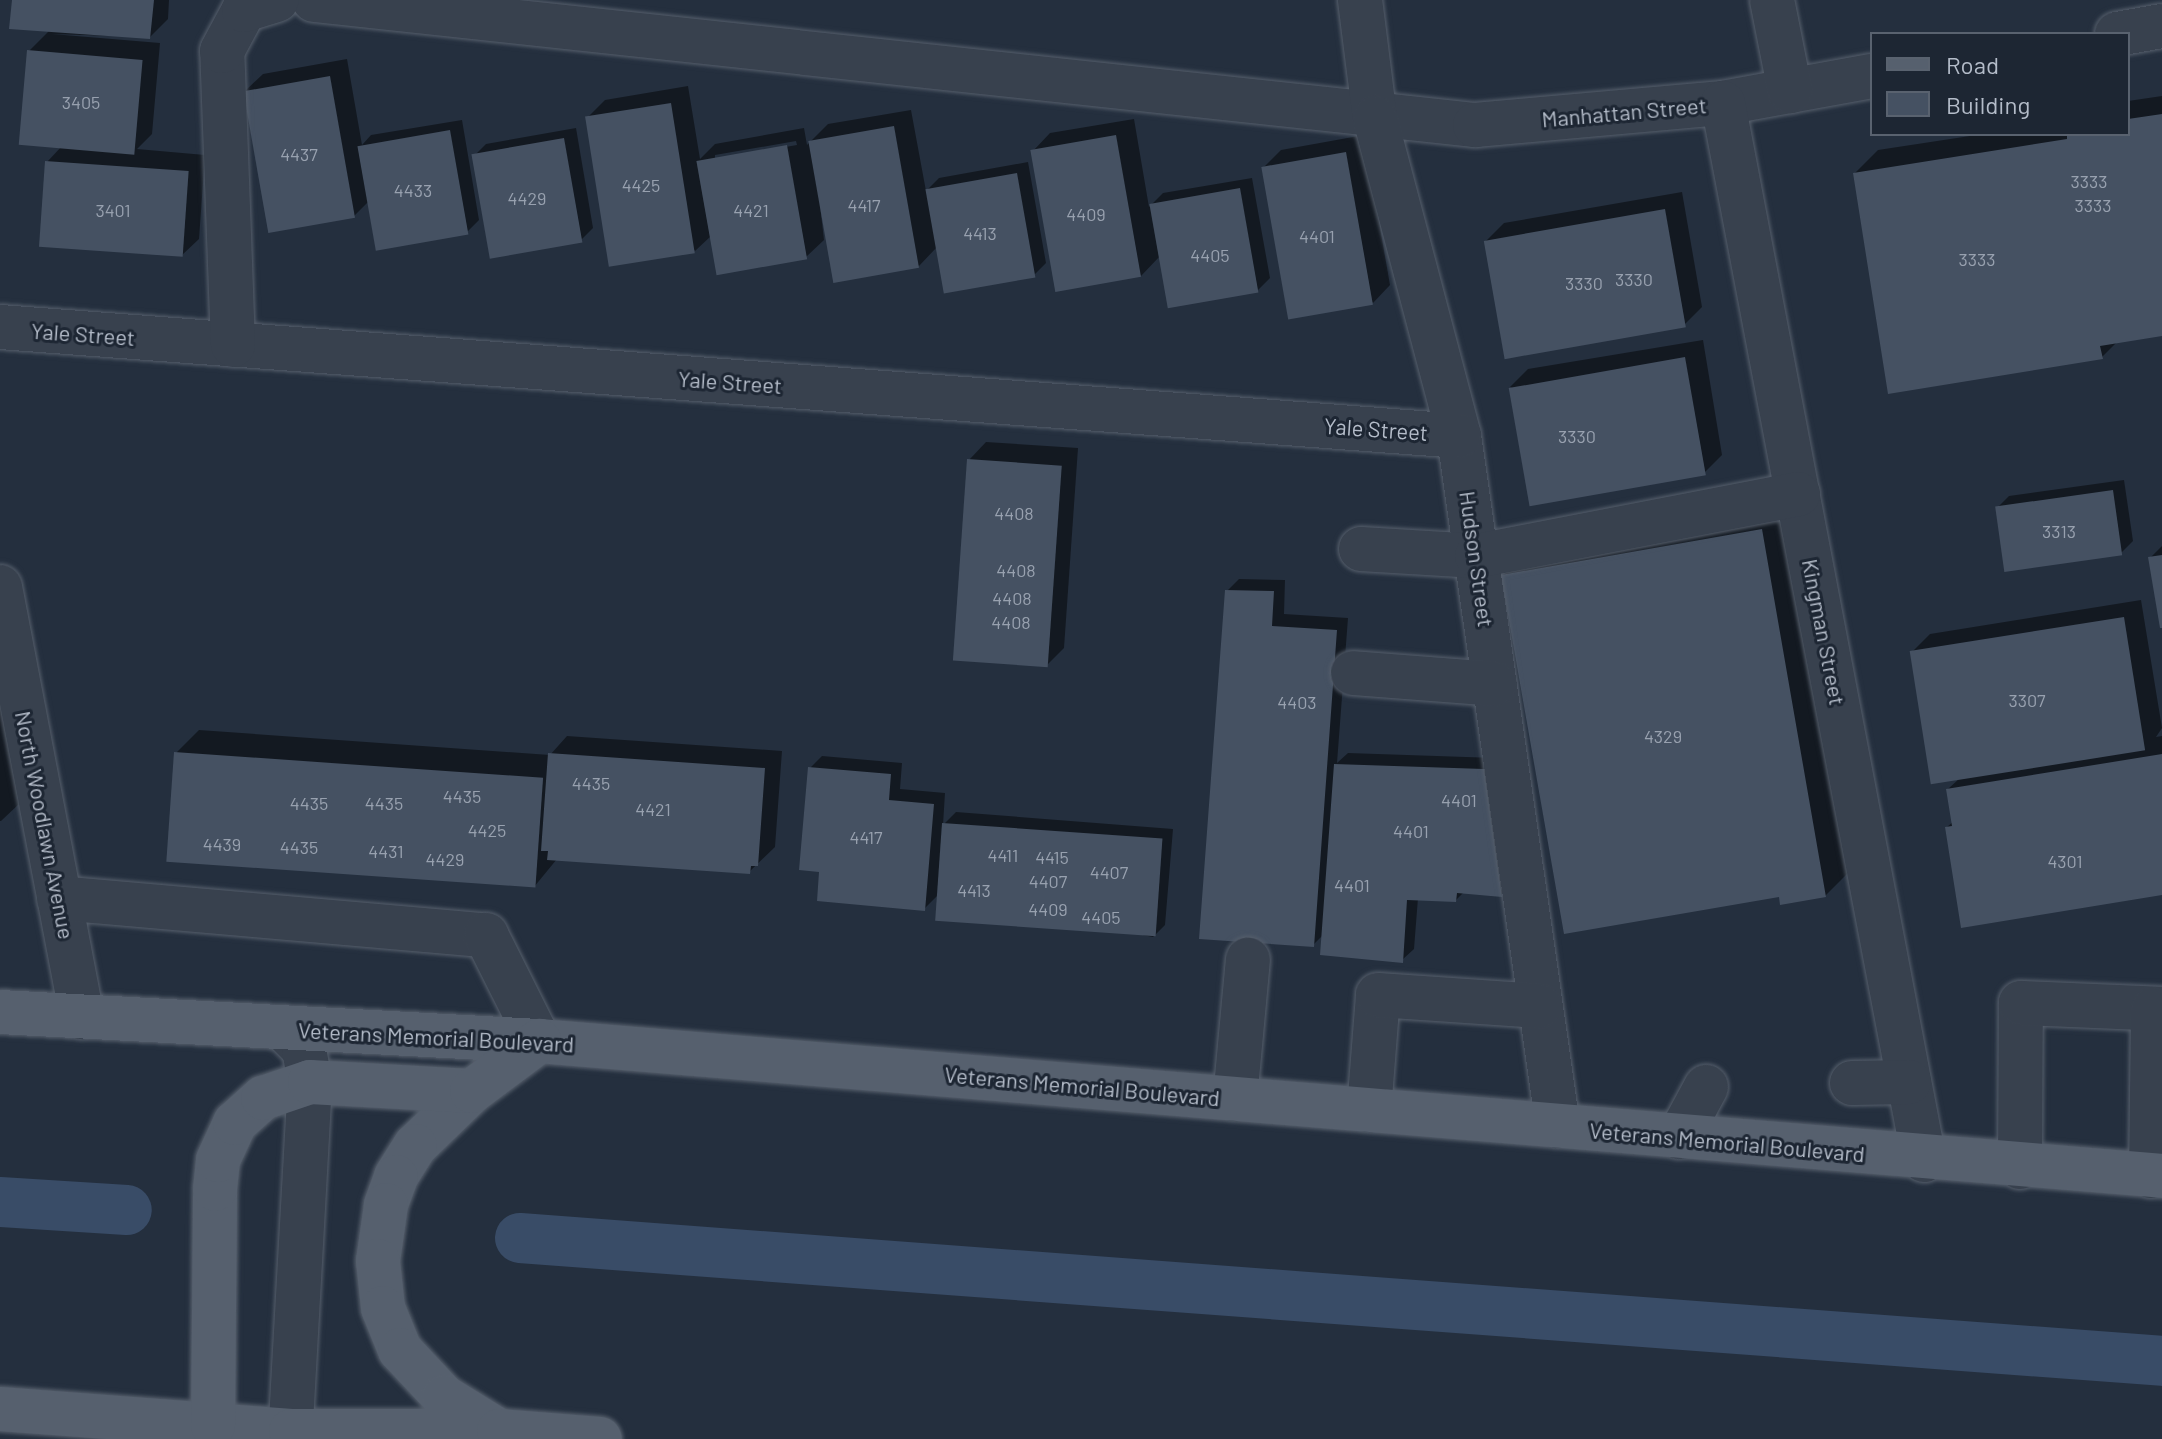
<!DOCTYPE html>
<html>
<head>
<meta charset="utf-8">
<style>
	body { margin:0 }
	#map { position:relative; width:2162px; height:1439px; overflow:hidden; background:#242f3e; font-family:Barlow,sans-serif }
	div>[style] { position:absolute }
	.shadow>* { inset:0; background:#0007 }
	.canal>* { height:50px; margin:-25px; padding:0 25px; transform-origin:25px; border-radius:25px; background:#394c67 }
	.building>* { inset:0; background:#455162; transform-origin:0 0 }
	.roads { filter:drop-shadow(0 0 2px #565f6c) drop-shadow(0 0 2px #565f6c) }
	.minor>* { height:44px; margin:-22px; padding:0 22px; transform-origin:22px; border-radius:22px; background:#38414e }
	.major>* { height:44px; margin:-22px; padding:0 22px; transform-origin:22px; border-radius:22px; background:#56606e }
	span { translate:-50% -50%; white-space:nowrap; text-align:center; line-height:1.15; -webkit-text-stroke:6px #1d2633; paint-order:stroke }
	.number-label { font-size:18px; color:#98a1af }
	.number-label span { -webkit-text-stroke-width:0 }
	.street-label { font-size:22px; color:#b4bcc9 }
	.legend { position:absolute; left:1870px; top:32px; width:260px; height:104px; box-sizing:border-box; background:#1d2633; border:2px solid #59626f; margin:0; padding:10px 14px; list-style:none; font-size:24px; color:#b4bcc9 }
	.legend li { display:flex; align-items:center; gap:16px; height:40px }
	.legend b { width:40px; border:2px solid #59626f }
</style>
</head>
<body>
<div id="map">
	<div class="shadow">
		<i style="clip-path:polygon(14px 0,169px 0,168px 19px,150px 37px,52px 34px,160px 43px,152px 134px,137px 149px,205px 155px,199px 239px,181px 256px,47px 162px,62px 146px,29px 51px,50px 30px)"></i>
		<i style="clip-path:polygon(347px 59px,362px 145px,371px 135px,462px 120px,479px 220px,467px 232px,369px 201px,354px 216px,245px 91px,263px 74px)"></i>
		<i style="clip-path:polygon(evenodd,688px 86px,700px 159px,715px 144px,804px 128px,807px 145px,828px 124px,911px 110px,926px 191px,939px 178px,1028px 162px,1046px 263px,1034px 275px,937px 247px,919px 266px,817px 179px,824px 240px,806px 257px,711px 236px,695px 251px,587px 118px,605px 100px,688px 86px,796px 141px,797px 145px,715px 159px,715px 155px,796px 141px)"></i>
		<i style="clip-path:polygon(2162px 96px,2162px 334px,2118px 341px,2102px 357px,1855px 173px,1878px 150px,1983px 134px,2128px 134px,2128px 101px)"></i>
		<i style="clip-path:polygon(1134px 119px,1149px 207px,1163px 193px,1252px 178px,1270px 278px,1258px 290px,1160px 256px,1141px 276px,1033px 151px,1050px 133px)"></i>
		<i style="clip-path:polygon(576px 128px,593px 228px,581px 240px,474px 156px,486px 144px)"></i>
		<i style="clip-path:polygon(1364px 135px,1390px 285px,1373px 303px,1263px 168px,1281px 150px)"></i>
		<i style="clip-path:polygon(1682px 192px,1702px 307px,1684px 325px,1486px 241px,1504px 223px)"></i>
		<i style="clip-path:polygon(1703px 340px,1722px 455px,1704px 473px,1510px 387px,1528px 369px)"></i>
		<i style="clip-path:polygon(986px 442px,1078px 448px,1064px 648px,1046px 666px,969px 460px)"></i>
		<i style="clip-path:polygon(2124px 480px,2133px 541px,2121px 553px,1997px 508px,2009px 496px)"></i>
		<i style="clip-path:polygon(1785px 508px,1848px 873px,1825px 896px,1780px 894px,1503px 575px,1526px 553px)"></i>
		<i style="clip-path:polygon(2162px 546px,2162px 626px,2150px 558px)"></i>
		<i style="clip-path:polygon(1239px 579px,1285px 580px,1284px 614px,1348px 618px,1337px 763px,1348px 753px,1496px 758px,1513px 883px,1501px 895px,1464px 892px,1456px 900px,1418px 898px,1414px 949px,1402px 960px,1323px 935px,1313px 945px,1227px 591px)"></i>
		<i style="clip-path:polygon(2141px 600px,2162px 728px,2156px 737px,2162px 736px,2162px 893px,1947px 827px,1954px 821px,1948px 789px,1960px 778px,1912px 652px,1930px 634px)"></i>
		<i style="clip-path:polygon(0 703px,19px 804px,1px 821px,0 821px)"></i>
		<i style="clip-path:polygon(199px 730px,550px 755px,567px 736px,782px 751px,775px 847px,749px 872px,557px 859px,534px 887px,176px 753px)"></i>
		<i style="clip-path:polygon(822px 756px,902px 763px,900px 789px,945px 793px,943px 825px,956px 812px,1173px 829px,1165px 925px,1153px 937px,938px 895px,924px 909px,821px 870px,810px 768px)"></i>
	</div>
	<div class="canal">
		<i style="left:0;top:1202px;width:127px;rotate:3.6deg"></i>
		<i style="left:520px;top:1238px;width:1647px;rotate:4.28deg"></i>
	</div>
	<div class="building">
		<i style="clip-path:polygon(12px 0,154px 0,150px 39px,9px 29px)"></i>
		<i style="left:27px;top:50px;width:116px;height:95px;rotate:5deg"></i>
		<i style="left:330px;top:76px;width:144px;height:88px;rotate:80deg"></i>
		<i style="left:671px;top:103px;width:152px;height:87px;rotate:81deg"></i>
		<i style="clip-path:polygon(2162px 114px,2162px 336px,2100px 346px,2103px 359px,1888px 394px,1853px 173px,2067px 139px,2067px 134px,2128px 134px,2128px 119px)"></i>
		<i style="left:894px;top:126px;width:144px;height:87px;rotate:80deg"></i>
		<i style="left:450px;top:130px;width:106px;height:94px;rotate:80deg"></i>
		<i style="left:1116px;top:135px;width:144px;height:87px;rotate:80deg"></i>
		<i style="left:564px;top:138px;width:106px;height:94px;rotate:80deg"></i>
		<i style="left:787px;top:145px;width:116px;height:92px;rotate:80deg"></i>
		<i style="left:1346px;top:152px;width:155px;height:86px;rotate:80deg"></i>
		<i style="left:45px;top:161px;width:144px;height:86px;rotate:4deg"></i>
		<i style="left:1017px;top:173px;width:106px;height:93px;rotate:80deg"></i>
		<i style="left:1240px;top:188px;width:106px;height:92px;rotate:80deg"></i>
		<i style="left:1665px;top:209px;width:120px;height:184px;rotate:80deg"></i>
		<i style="left:1685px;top:357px;width:120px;height:179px;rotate:80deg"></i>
		<i style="left:967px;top:459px;width:95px;height:202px;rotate:4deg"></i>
		<i style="left:2113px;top:490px;width:66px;height:119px;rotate:82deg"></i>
		<i style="clip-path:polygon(1762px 529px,1826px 897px,1780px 905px,1779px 897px,1564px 934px,1501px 575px)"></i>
		<i style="clip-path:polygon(2162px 555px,2162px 628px,2160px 628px,2148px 557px)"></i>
		<i style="clip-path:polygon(1225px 590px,1274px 591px,1272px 626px,1337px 630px,1314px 947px,1199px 939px)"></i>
		<i style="left:2124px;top:617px;width:135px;height:217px;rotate:81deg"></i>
		<i style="left:174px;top:752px;width:370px;height:110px;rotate:4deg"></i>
		<i style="clip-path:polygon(548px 753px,765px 768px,758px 866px,751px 866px,750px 874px,547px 860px,548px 851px,541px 851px)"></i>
		<i style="clip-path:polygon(2162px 754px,2162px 895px,1961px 928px,1945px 827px,1952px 826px,1946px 789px)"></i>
		<i style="clip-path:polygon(1334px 764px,1484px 769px,1502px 897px,1457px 893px,1456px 902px,1407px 900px,1403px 963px,1320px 955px)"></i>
		<i style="clip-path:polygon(808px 767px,891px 774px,889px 800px,934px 804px,925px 911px,817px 901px,819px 872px,799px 870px)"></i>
		<i style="left:942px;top:823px;width:221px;height:98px;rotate:4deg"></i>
	</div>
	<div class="roads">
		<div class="minor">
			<i style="left:314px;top:0;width:1168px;rotate:6.15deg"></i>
			<i style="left:1475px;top:125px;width:249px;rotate:-5.1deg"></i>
			<i style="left:1723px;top:103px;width:151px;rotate:-10.3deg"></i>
			<i style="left:1360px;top:0;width:119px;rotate:82.8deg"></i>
			<i style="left:1375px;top:118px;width:329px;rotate:75.2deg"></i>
			<i style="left:1459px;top:436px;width:697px;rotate:81.84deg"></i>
			<i style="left:1772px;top:0;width:93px;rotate:78.8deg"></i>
			<i style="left:2117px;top:34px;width:46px;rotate:-10.1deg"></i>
			<i style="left:1723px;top:103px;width:1076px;rotate:79.23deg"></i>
			<i style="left:0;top:327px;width:1463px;rotate:4.27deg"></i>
			<i style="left:233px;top:345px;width:294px;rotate:-92.1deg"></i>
			<i style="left:222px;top:51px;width:47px;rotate:-61.8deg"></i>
			<i style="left:244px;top:10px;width:34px;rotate:-17deg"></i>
			<i style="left:1361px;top:549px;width:116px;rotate:3.5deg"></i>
			<i style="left:1477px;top:556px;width:327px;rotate:-10.9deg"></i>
			<i style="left:0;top:587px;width:438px;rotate:79.2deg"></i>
			<i style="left:1353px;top:673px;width:142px;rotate:4.4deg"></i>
			<i style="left:59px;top:898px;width:429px;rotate:5deg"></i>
			<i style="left:486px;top:935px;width:119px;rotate:63.4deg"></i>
			<i style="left:283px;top:1028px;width:30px;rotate:45deg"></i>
			<i style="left:304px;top:1049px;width:34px;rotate:80deg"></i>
			<i style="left:310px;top:1082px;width:358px;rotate:93.2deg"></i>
			<i style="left:1852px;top:1083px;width:57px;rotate:-1deg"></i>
			<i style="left:1235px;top:1099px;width:140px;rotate:-84.7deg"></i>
			<i style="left:1369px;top:1110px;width:115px;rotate:-85.5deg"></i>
			<i style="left:1378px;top:995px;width:162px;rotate:3.9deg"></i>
			<i style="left:1679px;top:1137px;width:57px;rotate:-61.6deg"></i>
			<i style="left:2020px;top:1167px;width:164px;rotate:-89.7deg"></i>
			<i style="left:2021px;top:1003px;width:141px;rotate:2.4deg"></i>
			<i style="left:2151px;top:1176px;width:167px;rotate:-89.3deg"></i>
		</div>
		<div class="major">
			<i style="left:0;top:1012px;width:540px;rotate:3.08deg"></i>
			<i style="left:539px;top:1041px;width:1629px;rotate:4.75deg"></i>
			<i style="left:472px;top:1091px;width:79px;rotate:136deg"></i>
			<i style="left:415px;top:1146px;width:36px;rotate:122deg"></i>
			<i style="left:396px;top:1177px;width:30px;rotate:110deg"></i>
			<i style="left:386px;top:1205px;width:57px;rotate:98.1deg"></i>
			<i style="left:378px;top:1261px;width:47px;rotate:83.9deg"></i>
			<i style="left:383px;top:1308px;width:45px;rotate:68deg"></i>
			<i style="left:400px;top:1350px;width:64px;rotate:46.9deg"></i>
			<i style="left:444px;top:1397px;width:65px;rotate:31.7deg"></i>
			<i style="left:0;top:1409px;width:292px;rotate:4.3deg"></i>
			<i style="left:291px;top:1431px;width:208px"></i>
			<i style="left:499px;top:1431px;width:101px;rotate:4.5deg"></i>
			<i style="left:213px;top:1426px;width:237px;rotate:-89.5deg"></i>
			<i style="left:215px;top:1189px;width:29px;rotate:-84deg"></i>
			<i style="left:218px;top:1160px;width:41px;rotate:-65.3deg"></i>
			<i style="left:235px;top:1123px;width:38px;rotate:-42deg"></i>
			<i style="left:263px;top:1098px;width:50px;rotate:-18.8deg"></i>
			<i style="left:310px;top:1082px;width:162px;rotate:3.2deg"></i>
			<i style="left:472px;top:1091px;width:84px;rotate:-36.7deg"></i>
		</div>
	</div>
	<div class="number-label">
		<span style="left:81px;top:102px">3405</span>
		<span style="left:299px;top:154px">4437</span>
		<span style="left:2089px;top:181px">3333</span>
		<span style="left:641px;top:185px">4425</span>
		<span style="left:413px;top:190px">4433</span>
		<span style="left:527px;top:198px">4429</span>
		<span style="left:864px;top:205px">4417</span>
		<span style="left:2093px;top:205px">3333</span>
		<span style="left:113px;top:210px">3401</span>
		<span style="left:751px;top:210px">4421</span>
		<span style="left:1086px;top:214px">4409</span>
		<span style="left:980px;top:233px">4413</span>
		<span style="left:1317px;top:236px">4401</span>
		<span style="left:1210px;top:255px">4405</span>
		<span style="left:1977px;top:259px">3333</span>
		<span style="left:1634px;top:279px">3330</span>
		<span style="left:1584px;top:283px">3330</span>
		<span style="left:1577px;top:436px">3330</span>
		<span style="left:1014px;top:513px">4408</span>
		<span style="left:2059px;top:531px">3313</span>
		<span style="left:1016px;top:570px">4408</span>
		<span style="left:1012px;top:598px">4408</span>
		<span style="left:1011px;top:622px">4408</span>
		<span style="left:2027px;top:700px">3307</span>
		<span style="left:1297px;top:702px">4403</span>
		<span style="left:1663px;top:736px">4329</span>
		<span style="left:591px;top:783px">4435</span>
		<span style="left:462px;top:796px">4435</span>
		<span style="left:1459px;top:800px">4401</span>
		<span style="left:309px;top:803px">4435</span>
		<span style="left:384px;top:803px">4435</span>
		<span style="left:653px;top:809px">4421</span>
		<span style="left:487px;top:830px">4425</span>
		<span style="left:1411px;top:831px">4401</span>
		<span style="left:866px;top:837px">4417</span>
		<span style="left:222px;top:844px">4439</span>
		<span style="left:299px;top:847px">4435</span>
		<span style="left:386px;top:851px">4431</span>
		<span style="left:1003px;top:855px">4411</span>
		<span style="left:1052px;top:857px">4415</span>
		<span style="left:445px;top:859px">4429</span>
		<span style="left:2065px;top:861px">4301</span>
		<span style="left:1109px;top:872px">4407</span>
		<span style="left:1048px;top:881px">4407</span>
		<span style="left:1352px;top:885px">4401</span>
		<span style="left:974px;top:890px">4413</span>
		<span style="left:1048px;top:909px">4409</span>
		<span style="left:1101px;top:917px">4405</span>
	</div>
	<div class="street-label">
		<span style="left:1624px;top:112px;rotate:-5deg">Manhattan Street</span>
		<span style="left:83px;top:334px;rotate:4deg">Yale Street</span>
		<span style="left:730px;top:382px;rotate:4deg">Yale Street</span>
		<span style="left:1376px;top:429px;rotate:4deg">Yale Street</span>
		<span style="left:1477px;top:559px;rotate:82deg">Hudson Street</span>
		<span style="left:1824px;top:632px;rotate:79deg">Kingman Street</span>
		<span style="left:45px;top:825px;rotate:79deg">North Woodlawn Avenue</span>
		<span style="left:436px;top:1037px;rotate:3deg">Veterans Memorial Boulevard</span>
		<span style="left:1082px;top:1086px;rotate:5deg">Veterans Memorial Boulevard</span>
		<span style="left:1727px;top:1142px;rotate:5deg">Veterans Memorial Boulevard</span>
	</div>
	<ul class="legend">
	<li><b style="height:10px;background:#56606e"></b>Road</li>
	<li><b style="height:22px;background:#455162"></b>Building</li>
	</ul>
</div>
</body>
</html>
